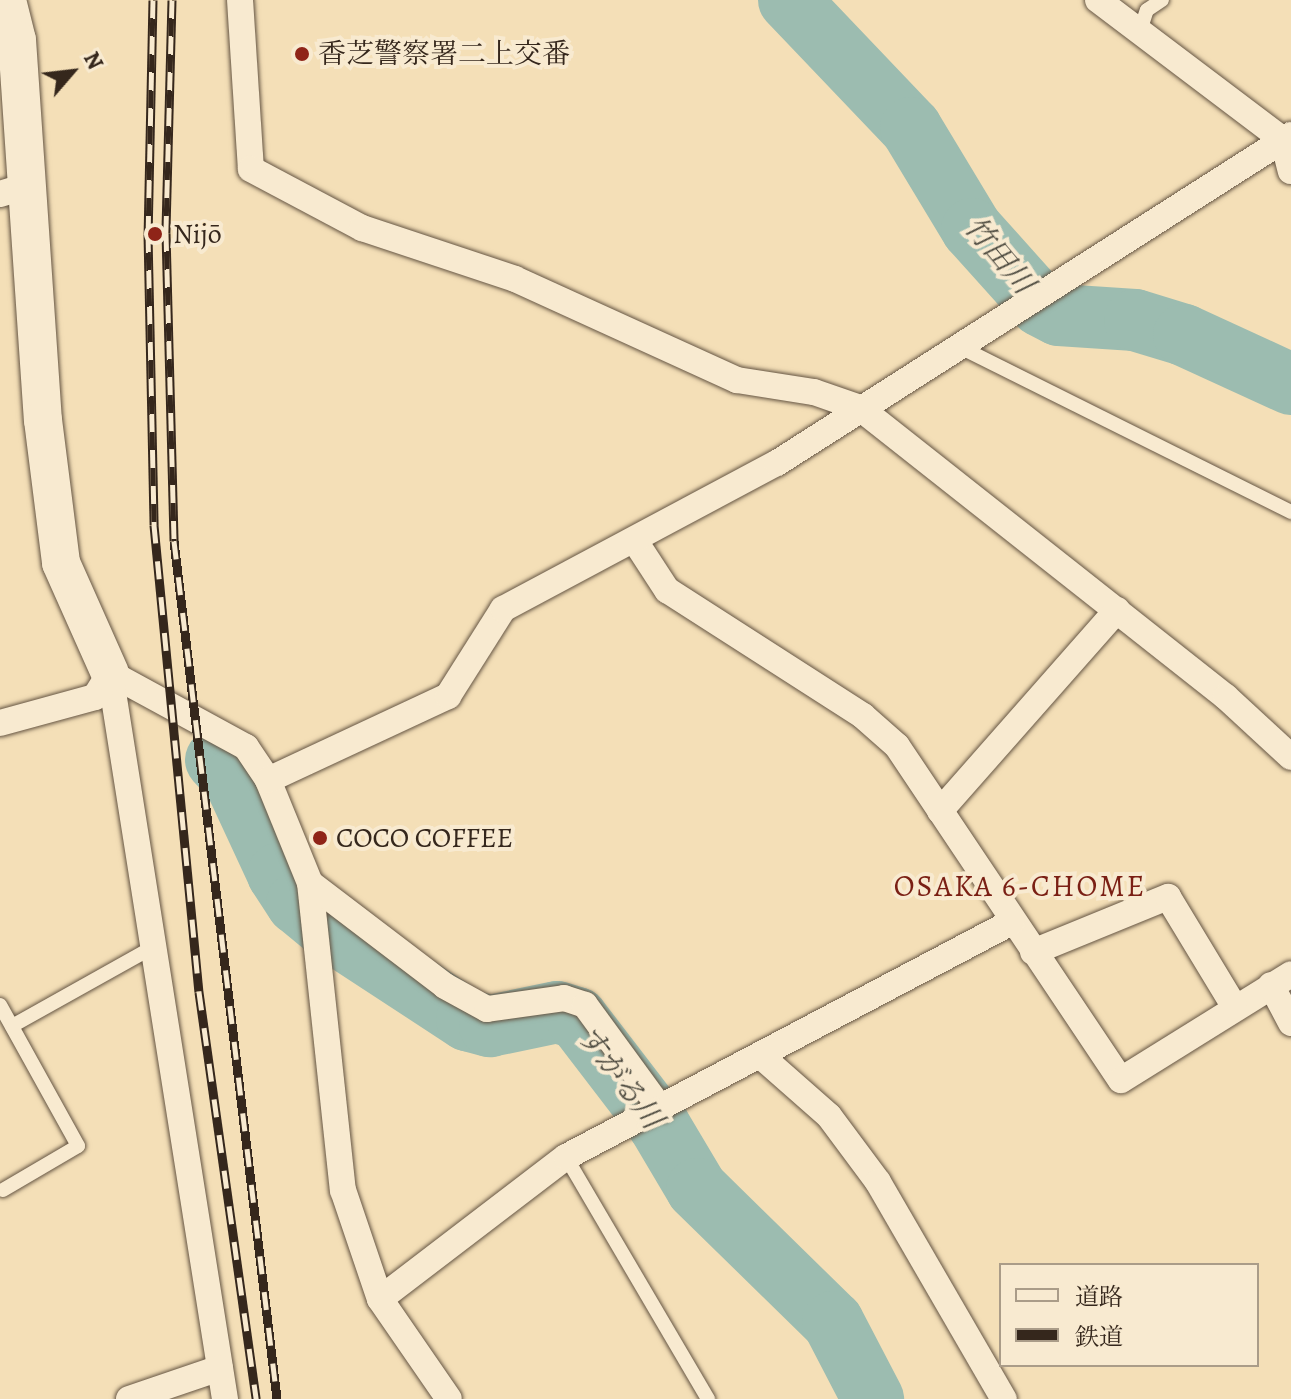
<!DOCTYPE html>
<html>
<head>
<meta charset="utf-8">
<style>
	body { margin:0 }
	#map { position:relative; width:1291px; height:1399px; overflow:hidden; background:#f4dfb7; font-family:Alegreya,"Noto Serif JP",serif }
	div>[style] { position:absolute }
	.river>* { height:62px; margin:-31px; padding:0 31px; transform-origin:31px; border-radius:31px; background:#9cbcb0 }
	.roads { filter:drop-shadow(0 0 2px #655543) drop-shadow(0 0 2px #655543) }
	.lane>* { height:14px; margin:-7px; padding:0 7px; transform-origin:7px; border-radius:7px; background:#f8ead0 }
	.street>* { height:26px; margin:-13px; padding:0 13px; transform-origin:13px; border-radius:13px; background:#f8ead0 }
	.secondary>* { height:38px; margin:-19px; padding:0 19px; transform-origin:19px; border-radius:19px; background:#f8ead0 }
	.rail>* { height:9px; margin-top:-4.5px; transform-origin:0; background:repeating-linear-gradient(90deg,#f8ead0 0 18px,#35271c 0 36px); box-sizing:border-box; border-block:2px solid #35271c }
	.dots>* { width:22px; height:22px; translate:-50% -50%; box-sizing:border-box; border:4px solid #f8ead0; border-radius:50% }
	span { translate:-50% -50%; white-space:nowrap; text-align:center; line-height:1.15; -webkit-text-stroke:8px #f8ead0; paint-order:stroke }
	.poi-label { font-size:28px; color:#35271c }
	.left { translate:0 -50%; text-align:left }
	.water-label { font-size:30px; color:#4f4c41; font-style:italic }
	.neighbourhood-label { font-size:30px; color:#7a1f14; letter-spacing:2px }
	.legend { position:absolute; left:999px; top:1263px; width:260px; height:104px; box-sizing:border-box; background:#f8ead0; border:2px solid #aa9c88; margin:0; padding:10px 14px; list-style:none; font-size:24px; color:#35271c }
	.legend li { display:flex; align-items:center; gap:16px; height:40px }
	.legend b { width:40px; border:2px solid #aa9c88 }
	.north { position:absolute; left:32px; top:32px; width:80px; height:80px; -webkit-text-stroke:6px #f8ead0; paint-order:stroke; rotate:62deg; font-size:22px; font-weight:700; line-height:32px; text-align:center; color:#35271c }
	.north::after { content:''; display:block; margin:auto; width:28px; height:36px; background:#35271c; clip-path:polygon(50% 0,100% 100%,50% 72%,0 100%) }
</style>
</head>
<body>
<div id="map">
	<div class="river">
		<i style="left:789px;top:0;width:177px;rotate:46.4deg"></i>
		<i style="left:911px;top:128px;width:118px;rotate:58.9deg"></i>
		<i style="left:972px;top:229px;width:103px;rotate:48.1deg"></i>
		<i style="left:1041px;top:306px;width:20px;rotate:27deg"></i>
		<i style="left:1059px;top:315px;width:76px;rotate:3.8deg"></i>
		<i style="left:1135px;top:320px;width:51px;rotate:17deg"></i>
		<i style="left:1184px;top:335px;width:118px;rotate:24.6deg"></i>
		<i style="left:216px;top:760px;width:26px;rotate:47deg"></i>
		<i style="left:234px;top:779px;width:105px;rotate:65.1deg"></i>
		<i style="left:278px;top:874px;width:35px;rotate:57deg"></i>
		<i style="left:297px;top:903px;width:44px;rotate:39.5deg"></i>
		<i style="left:331px;top:931px;width:163px;rotate:33.2deg"></i>
		<i style="left:467px;top:1020px;width:24px;rotate:15deg"></i>
		<i style="left:490px;top:1026px;width:68px;rotate:-11.8deg"></i>
		<i style="left:557px;top:1012px;width:21px;rotate:17deg"></i>
		<i style="left:577px;top:1018px;width:135px;rotate:52.5deg"></i>
		<i style="left:659px;top:1125px;width:74px;rotate:59.3deg"></i>
		<i style="left:697px;top:1189px;width:190px;rotate:44.4deg"></i>
		<i style="left:833px;top:1322px;width:87px;rotate:62.5deg"></i>
	</div>
	<div class="roads">
		<div class="lane">
			<i style="left:1139px;top:34px;width:25px;rotate:-72deg"></i>
			<i style="left:1147px;top:10px;width:18px;rotate:-34deg"></i>
			<i style="left:962px;top:348px;width:368px;rotate:26.5deg"></i>
			<i style="left:0;top:1005px;width:161px;rotate:61deg"></i>
			<i style="left:78px;top:1146px;width:87px;rotate:149.6deg"></i>
			<i style="left:12px;top:1026px;width:158px;rotate:-29.2deg"></i>
			<i style="left:566px;top:1157px;width:281px;rotate:59.6deg"></i>
		</div>
		<div class="street">
			<i style="left:240px;top:0;width:169px;rotate:86.3deg"></i>
			<i style="left:251px;top:169px;width:126px;rotate:28deg"></i>
			<i style="left:362px;top:228px;width:161px;rotate:18.4deg"></i>
			<i style="left:515px;top:279px;width:244px;rotate:24.5deg"></i>
			<i style="left:737px;top:380px;width:78px;rotate:8.9deg"></i>
			<i style="left:814px;top:392px;width:49px;rotate:19.2deg"></i>
			<i style="left:860px;top:408px;width:466px;rotate:38.3deg"></i>
			<i style="left:1226px;top:697px;width:88px;rotate:42.7deg"></i>
			<i style="left:1098px;top:0;width:232px;rotate:37.1deg"></i>
			<i style="left:1283px;top:140px;width:32px;rotate:76deg"></i>
			<i style="left:0;top:194px;width:30px;rotate:-17deg"></i>
			<i style="left:635px;top:541px;width:59px;rotate:56.9deg"></i>
			<i style="left:667px;top:590px;width:233px;rotate:32.7deg"></i>
			<i style="left:863px;top:716px;width:45px;rotate:41.4deg"></i>
			<i style="left:897px;top:746px;width:402px;rotate:56.2deg"></i>
			<i style="left:1121px;top:1080px;width:200px;rotate:-31.9deg"></i>
			<i style="left:110px;top:673px;width:155px;rotate:28.6deg"></i>
			<i style="left:246px;top:747px;width:40px;rotate:56deg"></i>
			<i style="left:268px;top:780px;width:111px;rotate:67.8deg"></i>
			<i style="left:310px;top:883px;width:309px;rotate:83.9deg"></i>
			<i style="left:343px;top:1190px;width:115px;rotate:71.3deg"></i>
			<i style="left:380px;top:1299px;width:121px;rotate:55.4deg"></i>
			<i style="left:110px;top:673px;width:735px;rotate:81deg"></i>
			<i style="left:0;top:723px;width:98px;rotate:-15.3deg"></i>
			<i style="left:95px;top:697px;width:28px;rotate:-58deg"></i>
			<i style="left:268px;top:780px;width:199px;rotate:-25deg"></i>
			<i style="left:448px;top:696px;width:103px;rotate:-57.7deg"></i>
			<i style="left:503px;top:609px;width:310px;rotate:-28.1deg"></i>
			<i style="left:777px;top:463px;width:610px;rotate:-32.54deg"></i>
			<i style="left:940px;top:811px;width:268px;rotate:-48.6deg"></i>
			<i style="left:310px;top:883px;width:170px;rotate:37.3deg"></i>
			<i style="left:445px;top:986px;width:48px;rotate:28.7deg"></i>
			<i style="left:487px;top:1009px;width:78px;rotate:-8.1deg"></i>
			<i style="left:564px;top:998px;width:22px;rotate:18deg"></i>
			<i style="left:585px;top:1005px;width:129px;rotate:53.8deg"></i>
			<i style="left:1033px;top:952px;width:146px;rotate:-22.2deg"></i>
			<i style="left:1168px;top:897px;width:127px;rotate:58.8deg"></i>
			<i style="left:1271px;top:985px;width:43px;rotate:62.2deg"></i>
			<i style="left:762px;top:1057px;width:89px;rotate:41.4deg"></i>
			<i style="left:829px;top:1116px;width:82px;rotate:53.4deg"></i>
			<i style="left:878px;top:1182px;width:251px;rotate:59.9deg"></i>
			<i style="left:380px;top:1299px;width:234px;rotate:-37.4deg"></i>
			<i style="left:566px;top:1157px;width:504px;rotate:-27.79deg"></i>
			<i style="left:129px;top:1399px;width:96px;rotate:-18.8deg"></i>
		</div>
		<div class="secondary">
			<i style="left:7px;top:0;width:41px;rotate:76deg"></i>
			<i style="left:17px;top:40px;width:381px;rotate:86.1deg"></i>
			<i style="left:43px;top:420px;width:144px;rotate:82.8deg"></i>
			<i style="left:61px;top:563px;width:120px;rotate:66deg"></i>
		</div>
	</div>
	<div class="rail">
		<i style="left:153px;top:0;width:234px;rotate:91.2deg"></i>
		<i style="left:148px;top:234px;width:291px;rotate:88.8deg"></i>
		<i style="left:154px;top:525px;width:469px;rotate:84.5deg"></i>
		<i style="left:199px;top:992px;width:411px;rotate:82deg"></i>
		<i style="left:172px;top:0;width:233px;rotate:91.5deg"></i>
		<i style="left:166px;top:233px;width:308px;rotate:88.5deg"></i>
		<i style="left:174px;top:541px;width:864px;rotate:83.15deg"></i>
	</div>
	<div class="dots">
		<i style="left:302px;top:54px;background:#8f2418"></i>
		<i style="left:155px;top:234px;background:#8f2418"></i>
		<i style="left:320px;top:838px;background:#8f2418"></i>
	</div>
	<div class="poi-label">
		<span class="left" style="left:318px;top:54px">香芝警察署二上交番</span>
		<span class="left" style="left:173px;top:234px">Nijō</span>
		<span class="left" style="left:336px;top:838px">COCO COFFEE</span>
	</div>
	<div class="water-label">
		<span style="left:999px;top:255px;rotate:50deg">竹田川</span>
		<span style="left:620px;top:1077px;rotate:53deg">すがる川</span>
	</div>
	<div class="neighbourhood-label">
		<span style="left:1020px;top:886px">OSAKA 6-CHOME</span>
	</div>
	<ul class="legend">
	<li><b style="height:10px;background:#f8ead0"></b>道路</li>
	<li><b style="height:10px;background:#35271c"></b>鉄道</li>
	</ul>
	<div class="north">N</div>
</div>
</body>
</html>
